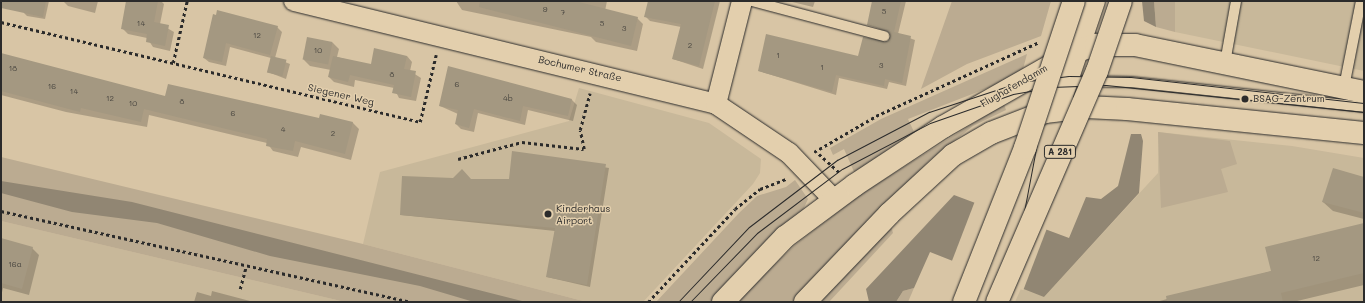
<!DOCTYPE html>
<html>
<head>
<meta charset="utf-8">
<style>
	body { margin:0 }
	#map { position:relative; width:1365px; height:303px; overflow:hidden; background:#d8c5a5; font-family:Mali,sans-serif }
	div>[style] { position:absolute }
	.built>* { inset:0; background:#c8b89a }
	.green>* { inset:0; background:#bbab91 }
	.water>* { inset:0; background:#918673 }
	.pier>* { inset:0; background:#d8c5a5; transform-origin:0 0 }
	.shadow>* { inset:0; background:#0003 }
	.building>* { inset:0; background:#a49881; transform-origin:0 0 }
	.path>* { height:2.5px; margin-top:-1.25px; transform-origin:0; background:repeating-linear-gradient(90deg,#2b2b2b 0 3px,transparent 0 6px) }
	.roads { filter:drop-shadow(0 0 1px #2b2b2b) drop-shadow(0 0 1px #2b2b2b) }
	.service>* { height:10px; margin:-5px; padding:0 5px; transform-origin:5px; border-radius:5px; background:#e3cfad }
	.minor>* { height:20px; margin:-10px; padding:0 10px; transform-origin:10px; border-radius:10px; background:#e3cfad }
	.tertiary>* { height:22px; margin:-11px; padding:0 11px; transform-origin:11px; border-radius:11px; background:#e3cfad }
	.secondary>* { height:22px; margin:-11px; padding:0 11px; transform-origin:11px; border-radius:11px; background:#e3cfad }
	.tram>* { height:1px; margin:-0.5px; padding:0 0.5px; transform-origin:0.5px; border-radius:0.5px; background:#2b2b2b }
	.bridges { filter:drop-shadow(0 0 1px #2b2b2b) drop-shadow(0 0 1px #2b2b2b) }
	.motorway-bridge>* { height:22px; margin:-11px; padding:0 11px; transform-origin:11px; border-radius:11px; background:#e3cfad }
	.dots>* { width:11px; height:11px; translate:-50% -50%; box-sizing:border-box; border:2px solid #e3cfad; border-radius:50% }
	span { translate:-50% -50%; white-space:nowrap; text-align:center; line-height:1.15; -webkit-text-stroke:3px #e3cfad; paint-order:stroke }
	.number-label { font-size:8px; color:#494640 }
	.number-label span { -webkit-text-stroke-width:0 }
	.shield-label span { padding:1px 3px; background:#e3cfad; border:1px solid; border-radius:3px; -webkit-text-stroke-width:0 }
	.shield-label { font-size:9px; color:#2b2b2b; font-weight:700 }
	.street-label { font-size:10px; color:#2b2b2b }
	.poi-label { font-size:10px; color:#2b2b2b }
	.left { translate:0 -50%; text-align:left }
	.frame { position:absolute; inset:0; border:2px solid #2b2b2b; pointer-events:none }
</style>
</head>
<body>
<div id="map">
	<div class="built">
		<i style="clip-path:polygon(1173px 1px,1364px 1px,1364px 71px,1175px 32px)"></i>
		<i style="clip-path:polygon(579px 88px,709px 123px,761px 159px,760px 173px,753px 184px,643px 302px,587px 302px,363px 244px,380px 172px,569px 121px)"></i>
		<i style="clip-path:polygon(1158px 132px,1292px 146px,1364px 158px,1364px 302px,1015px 302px,1029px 271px,1044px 297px,1158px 173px)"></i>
		<i style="clip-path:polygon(1px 221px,345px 302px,1px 302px)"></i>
	</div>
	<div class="green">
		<i style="clip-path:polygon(952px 1px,1051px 1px,1041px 36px,967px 64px,921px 89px)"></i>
		<i style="clip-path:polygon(1154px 1px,1175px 1px,1175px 32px,1156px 27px)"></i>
		<i style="clip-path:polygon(1027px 54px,1023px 69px,998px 84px,908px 119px,915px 134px,855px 174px,844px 149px,833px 155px,830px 148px,881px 119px)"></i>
		<i style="clip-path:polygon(1004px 104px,1006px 110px,973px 126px,930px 160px,792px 302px,736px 302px,796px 244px,864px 192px)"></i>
		<i style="clip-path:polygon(1158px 132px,1230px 141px,1237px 164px,1221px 169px,1228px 192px,1161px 208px)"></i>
		<i style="clip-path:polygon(1px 157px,363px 244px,587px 302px,345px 302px,1px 221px)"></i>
		<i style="clip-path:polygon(795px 180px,808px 199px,802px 212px,710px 302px,656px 302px,739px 213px,757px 196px,786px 187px)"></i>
		<i style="clip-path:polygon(891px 226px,893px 233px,829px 302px,819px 302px)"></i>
		<i style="clip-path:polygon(914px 288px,908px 302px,896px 302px,903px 291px)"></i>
	</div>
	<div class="water">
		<i style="clip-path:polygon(1142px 1px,1154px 1px,1156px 27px,1144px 21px)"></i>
		<i style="clip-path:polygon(1131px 134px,1141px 134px,1143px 141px,1139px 193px,1044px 297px,930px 252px,914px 288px,903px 291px,896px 302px,869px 302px,866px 289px,954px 195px,1069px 238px,1086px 197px,1101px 199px,1118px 186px)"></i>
		<i style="clip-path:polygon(1px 181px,132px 202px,526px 302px,474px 302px,420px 286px,270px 256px,157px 223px,72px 212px,1px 193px)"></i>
	</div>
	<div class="pier">
		<i style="left:975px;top:201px;width:77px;height:66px;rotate:21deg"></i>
	</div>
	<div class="shadow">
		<i style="clip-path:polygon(26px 1px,49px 1px,45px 19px,27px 16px,24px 13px)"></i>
		<i style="clip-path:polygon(63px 1px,98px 1px,95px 13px,68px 6px)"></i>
		<i style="clip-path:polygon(127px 1px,161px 1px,164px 4px,160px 24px,174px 32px,170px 51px,153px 47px,147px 38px,128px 34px,122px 28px)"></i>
		<i style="clip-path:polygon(456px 1px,607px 1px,605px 11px,637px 18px,643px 24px,637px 51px,596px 42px,591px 37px,462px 10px)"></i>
		<i style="clip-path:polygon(649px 1px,720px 1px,703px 69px,673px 59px,681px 27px,650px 21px,646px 17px)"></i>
		<i style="clip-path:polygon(788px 1px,815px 1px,813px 7px)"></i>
		<i style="clip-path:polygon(873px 1px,906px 1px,898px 34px,915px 40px,906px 86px,889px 82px,887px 89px,839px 78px,836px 95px,759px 71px,858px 57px,889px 42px,889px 33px,868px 24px)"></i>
		<i style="clip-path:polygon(214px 15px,277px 27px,282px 32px,275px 58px,290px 64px,286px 79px,268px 72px,271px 58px,230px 47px,226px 66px,209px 62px,204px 58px)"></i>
		<i style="clip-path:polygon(308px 38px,333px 43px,339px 49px,337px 57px,372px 66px,407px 56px,412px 62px,410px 71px,421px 78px,416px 101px,399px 98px,394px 88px,355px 80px,354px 87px,334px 82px,329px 77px,331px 70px,310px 66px,304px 60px)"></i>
		<i style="clip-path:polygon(1px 54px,166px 97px,320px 119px,321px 115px,353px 123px,359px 129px,351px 160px,301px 147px,298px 157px,273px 151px,267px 143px,149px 115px,147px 127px,66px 112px,1px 95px)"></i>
		<i style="clip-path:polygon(572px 100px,577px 105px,573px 121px,528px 110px,525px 125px,478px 113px,474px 132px,461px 129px,456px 124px,458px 114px,440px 106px)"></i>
		<i style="clip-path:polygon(513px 152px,609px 168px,590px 287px,547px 277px,555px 231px,401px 215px,471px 180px,510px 180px)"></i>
		<i style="clip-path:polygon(1364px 177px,1364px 219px,1333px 211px,1323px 202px)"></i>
		<i style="clip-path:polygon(1364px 224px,1364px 285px,1293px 302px,1156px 302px,1272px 271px)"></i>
		<i style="clip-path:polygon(1px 239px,32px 248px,39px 255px,29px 295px,3px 288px,1px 297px)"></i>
		<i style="clip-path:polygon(212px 291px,250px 301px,251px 302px,194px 302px,197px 292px,211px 296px)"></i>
	</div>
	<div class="building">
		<i style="clip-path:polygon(1px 1px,46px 1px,43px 17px,1px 8px)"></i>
		<i style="clip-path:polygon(126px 1px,158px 1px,154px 22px,169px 25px,165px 46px,146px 42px,147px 34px,121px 29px)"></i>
		<i style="clip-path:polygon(480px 1px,575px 1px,638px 17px,631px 46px,479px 7px)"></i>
		<i style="clip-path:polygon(648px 1px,715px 1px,699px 66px,672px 59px,681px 24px,644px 17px)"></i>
		<i style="clip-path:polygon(872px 1px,901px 1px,894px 32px,911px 36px,902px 83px,885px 79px,884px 86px,836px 75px,832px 92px,758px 71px,766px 34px,858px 56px,863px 37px,888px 41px,888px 31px,867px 25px)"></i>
		<i style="clip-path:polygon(217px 10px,278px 26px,270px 55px,226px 43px,222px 62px,203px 58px,213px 14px,216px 15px)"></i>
		<i style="left:307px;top:37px;width:26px;height:23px;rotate:11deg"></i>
		<i style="clip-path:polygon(374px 48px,407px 56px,404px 69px,416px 71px,411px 97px,392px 93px,394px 85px,350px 75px,348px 82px,328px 77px,333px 56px,371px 64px)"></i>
		<i style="clip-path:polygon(1px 53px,165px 96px,168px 84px,319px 118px,320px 114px,353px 122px,345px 154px,295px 141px,293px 151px,266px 146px,267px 139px,144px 109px,141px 122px,81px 108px,80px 112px,1px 91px)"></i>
		<i style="left:271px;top:56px;width:16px;height:17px;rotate:14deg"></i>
		<i style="clip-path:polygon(448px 66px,572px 99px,568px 116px,523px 106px,520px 121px,474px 109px,469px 128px,455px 124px,458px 110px,439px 106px)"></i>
		<i style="clip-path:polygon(512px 151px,606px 164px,587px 285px,546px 277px,555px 228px,400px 215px,402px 176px,453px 178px,462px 169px,471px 179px,509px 179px)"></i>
		<i style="clip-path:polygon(1333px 168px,1364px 177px,1364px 213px,1322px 202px)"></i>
		<i style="clip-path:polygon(1364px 223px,1364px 273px,1281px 293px,1283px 302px,1167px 302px,1166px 296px,1271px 271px,1265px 247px)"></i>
		<i style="clip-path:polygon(1px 238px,33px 247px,22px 289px,1px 283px)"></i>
	</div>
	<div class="path">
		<i style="left:1px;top:22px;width:431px;rotate:13.4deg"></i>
		<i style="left:420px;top:122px;width:69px;rotate:-76.6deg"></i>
		<i style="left:173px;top:63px;width:64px;rotate:-77.3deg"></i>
		<i style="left:814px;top:152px;width:72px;rotate:-30.1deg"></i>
		<i style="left:876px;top:116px;width:179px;rotate:-24.4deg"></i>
		<i style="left:819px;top:154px;width:27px;rotate:42deg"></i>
		<i style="left:458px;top:159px;width:66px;rotate:-14.9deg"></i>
		<i style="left:522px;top:142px;width:62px;rotate:6.4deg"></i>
		<i style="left:584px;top:149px;width:19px;rotate:-102deg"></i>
		<i style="left:580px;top:130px;width:38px;rotate:-75deg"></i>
		<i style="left:1px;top:211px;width:419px;rotate:12.5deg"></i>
		<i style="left:240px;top:289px;width:23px;rotate:-75deg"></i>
		<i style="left:648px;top:302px;width:127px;rotate:-46.9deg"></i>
		<i style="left:735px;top:209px;width:32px;rotate:-39deg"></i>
		<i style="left:760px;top:189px;width:28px;rotate:-21deg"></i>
	</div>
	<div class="roads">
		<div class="service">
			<i style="left:752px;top:1px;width:137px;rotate:14.9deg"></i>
			<i style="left:1225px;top:63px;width:63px;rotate:-79.9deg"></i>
			<i style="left:1067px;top:81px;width:64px;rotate:0.9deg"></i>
			<i style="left:1131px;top:82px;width:234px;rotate:6.1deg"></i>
			<i style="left:1344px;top:87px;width:88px;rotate:-78.8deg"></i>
		</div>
		<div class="minor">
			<i style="left:294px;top:1px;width:434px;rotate:13.7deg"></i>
			<i style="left:716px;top:104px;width:88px;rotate:33.9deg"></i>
			<i style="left:789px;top:153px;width:66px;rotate:46.2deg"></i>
			<i style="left:716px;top:104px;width:106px;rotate:-75.8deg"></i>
		</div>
		<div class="tertiary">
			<i style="left:1057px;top:110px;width:115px;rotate:-71.3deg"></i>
		</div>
		<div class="secondary">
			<i style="left:723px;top:302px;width:90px;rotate:-46.4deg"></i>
			<i style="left:785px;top:237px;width:87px;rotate:-36.6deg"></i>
			<i style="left:855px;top:185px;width:105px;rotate:-33.4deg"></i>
			<i style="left:943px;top:127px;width:154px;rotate:-29.6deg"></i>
			<i style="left:1077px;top:51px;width:20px;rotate:-18deg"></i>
			<i style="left:1096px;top:45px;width:39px"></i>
			<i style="left:1135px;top:45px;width:234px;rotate:11.6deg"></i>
			<i style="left:805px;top:302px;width:122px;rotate:-46.3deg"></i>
			<i style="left:889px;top:214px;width:87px;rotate:-42.7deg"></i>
			<i style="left:953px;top:155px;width:44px;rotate:-30.1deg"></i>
			<i style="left:991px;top:133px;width:58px;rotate:-21.3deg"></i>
			<i style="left:1045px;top:112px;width:41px;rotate:-7deg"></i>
			<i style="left:1086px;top:107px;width:41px;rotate:2.8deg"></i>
			<i style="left:1127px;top:109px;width:238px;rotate:5.8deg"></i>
		</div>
	</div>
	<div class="tram">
		<i style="left:1020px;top:233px;width:92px;rotate:-79.3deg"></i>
		<i style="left:1037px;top:143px;width:148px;rotate:-74.3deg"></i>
		<i style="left:678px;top:302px;width:103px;rotate:-46.6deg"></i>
		<i style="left:749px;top:227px;width:111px;rotate:-37.3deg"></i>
		<i style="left:837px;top:160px;width:104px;rotate:-27.6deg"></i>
		<i style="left:929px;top:112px;width:96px;rotate:-18.2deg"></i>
		<i style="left:1020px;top:82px;width:49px;rotate:-7deg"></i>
		<i style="left:1069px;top:76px;width:62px;rotate:0.9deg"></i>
		<i style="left:1131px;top:77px;width:234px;rotate:6.4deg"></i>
		<i style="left:690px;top:302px;width:96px;rotate:-45.8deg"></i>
		<i style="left:757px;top:233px;width:106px;rotate:-37deg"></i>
		<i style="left:842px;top:169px;width:99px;rotate:-27.6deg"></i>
		<i style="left:930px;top:123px;width:88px;rotate:-19.3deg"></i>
		<i style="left:1013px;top:94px;width:39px;rotate:-10deg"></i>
		<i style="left:1051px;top:87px;width:55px;rotate:-2.1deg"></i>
		<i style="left:1106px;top:85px;width:259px;rotate:6deg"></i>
	</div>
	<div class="bridges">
		<div class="motorway-bridge">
			<i style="left:964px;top:302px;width:166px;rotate:-68.4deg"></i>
			<i style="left:1025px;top:148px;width:155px;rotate:-71.6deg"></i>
			<i style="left:997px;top:302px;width:252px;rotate:-66.6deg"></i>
			<i style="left:1097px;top:71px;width:74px;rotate:-71.1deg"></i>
		</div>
	</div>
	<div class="dots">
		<i style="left:1245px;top:99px;background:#2b2b2b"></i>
		<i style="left:548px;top:214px;background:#2b2b2b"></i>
	</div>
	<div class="number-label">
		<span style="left:545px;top:10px">9</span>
		<span style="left:884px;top:12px">5</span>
		<span style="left:563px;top:13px">7</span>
		<span style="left:141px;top:24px">14</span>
		<span style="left:602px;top:24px">5</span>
		<span style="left:624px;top:29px">3</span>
		<span style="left:257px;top:36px">12</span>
		<span style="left:690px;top:46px">2</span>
		<span style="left:318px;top:51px">10</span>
		<span style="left:778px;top:56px">1</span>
		<span style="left:881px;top:66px">3</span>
		<span style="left:822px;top:68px">1</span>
		<span style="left:13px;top:69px">18</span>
		<span style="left:392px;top:75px">8</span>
		<span style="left:457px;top:85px">6</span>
		<span style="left:52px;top:87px">16</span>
		<span style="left:74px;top:92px">14</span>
		<span style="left:110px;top:99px">12</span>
		<span style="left:508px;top:99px">4b</span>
		<span style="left:182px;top:102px">8</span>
		<span style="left:133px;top:104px">10</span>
		<span style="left:233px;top:114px">6</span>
		<span style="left:283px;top:130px">4</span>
		<span style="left:333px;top:134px">2</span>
		<span style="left:1316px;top:259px">12</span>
		<span style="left:15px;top:265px">16a</span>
	</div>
	<div class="shield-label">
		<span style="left:1060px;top:152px">A 281</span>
	</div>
	<div class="street-label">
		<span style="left:580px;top:69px;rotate:13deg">Bochumer Straße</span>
		<span style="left:1014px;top:86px;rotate:-30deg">Flughafendamm</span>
		<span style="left:341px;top:95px;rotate:13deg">Siegener Weg</span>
	</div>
	<div class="poi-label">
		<span class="left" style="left:1253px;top:99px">BSAG-Zentrum</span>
		<span class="left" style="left:556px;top:214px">Kinderhaus<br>Airport</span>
	</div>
	<div class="frame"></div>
</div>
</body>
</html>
